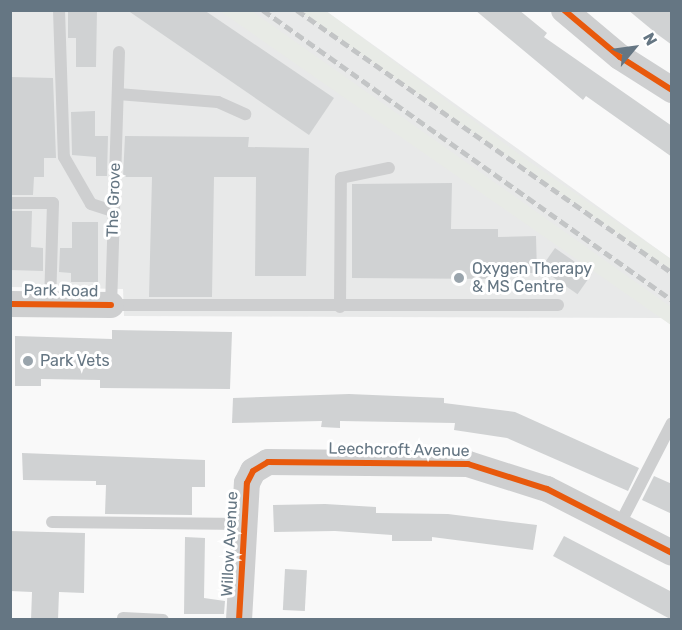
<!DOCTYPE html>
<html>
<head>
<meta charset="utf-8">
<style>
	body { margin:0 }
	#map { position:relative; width:682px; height:630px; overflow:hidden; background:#f9f9f9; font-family:Rubik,sans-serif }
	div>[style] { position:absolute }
	.built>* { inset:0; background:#e8e9e9 }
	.green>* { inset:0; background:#e8ebe6 }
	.building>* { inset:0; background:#d0d2d3; transform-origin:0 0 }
	.lane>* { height:12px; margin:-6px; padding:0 6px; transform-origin:6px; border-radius:6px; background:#cecfd0 }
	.street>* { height:26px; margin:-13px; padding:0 13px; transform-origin:13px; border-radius:13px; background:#cecfd0 }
	.rail>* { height:4.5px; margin-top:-2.25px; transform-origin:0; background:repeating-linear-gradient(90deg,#c3c5c6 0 9px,transparent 0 13.5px) }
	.cycleway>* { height:6px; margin:-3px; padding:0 3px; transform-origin:3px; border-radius:3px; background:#e8590c }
	.dots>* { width:16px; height:16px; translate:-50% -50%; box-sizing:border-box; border:3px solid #fff; border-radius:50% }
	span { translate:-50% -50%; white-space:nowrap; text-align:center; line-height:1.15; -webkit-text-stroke:6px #fff; paint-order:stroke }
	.street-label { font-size:16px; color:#657683 }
	.poi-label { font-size:16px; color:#657683 }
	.left { translate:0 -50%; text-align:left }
	.frame { position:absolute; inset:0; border:12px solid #657683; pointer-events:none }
	.north { position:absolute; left:604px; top:18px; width:60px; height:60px; -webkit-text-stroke:4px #fff; paint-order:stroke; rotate:61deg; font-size:16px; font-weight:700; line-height:24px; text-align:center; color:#657683 }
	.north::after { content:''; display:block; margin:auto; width:21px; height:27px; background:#657683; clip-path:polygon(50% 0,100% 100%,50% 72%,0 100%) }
</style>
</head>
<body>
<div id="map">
	<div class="built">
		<i style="clip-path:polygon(10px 11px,326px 11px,671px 259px,671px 325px,662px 318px,124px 316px,123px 289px,11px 287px)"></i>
	</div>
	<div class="green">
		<i style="clip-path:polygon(220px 11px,252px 11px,671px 307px,671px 325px)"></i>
		<i style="clip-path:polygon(299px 11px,326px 11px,527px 160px,671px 259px,671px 271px)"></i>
	</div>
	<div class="building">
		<i style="clip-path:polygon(68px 10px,97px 10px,96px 67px,76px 67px,76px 38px,68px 38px)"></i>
		<i style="clip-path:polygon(127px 10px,204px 10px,334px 98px,309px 135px)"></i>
		<i style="clip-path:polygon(475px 10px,519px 10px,547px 33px,544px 37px,672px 126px,672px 157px,586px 96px,583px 100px)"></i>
		<i style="clip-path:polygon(628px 10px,672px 10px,672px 45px,657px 34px)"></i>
		<i style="clip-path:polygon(10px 77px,53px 78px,56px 158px,44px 158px,44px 177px,34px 177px,33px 195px,10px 195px)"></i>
		<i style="clip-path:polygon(95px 111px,95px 136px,108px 136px,107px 176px,96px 176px,96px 157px,72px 155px,71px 112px)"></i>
		<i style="clip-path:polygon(125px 136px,249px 137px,248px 147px,309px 148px,306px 276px,255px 276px,256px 177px,214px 177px,212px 297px,149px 297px,152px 177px,123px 177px)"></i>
		<i style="clip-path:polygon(452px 183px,451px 229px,498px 229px,498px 237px,536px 236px,537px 273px,498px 273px,498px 279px,352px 278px,352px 184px)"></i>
		<i style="clip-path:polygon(10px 211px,32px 211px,31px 247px,43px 248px,43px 271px,10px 270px)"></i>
		<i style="clip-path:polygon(72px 222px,98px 222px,98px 282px,71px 282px,71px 273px,59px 272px,60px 248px,72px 248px)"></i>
		<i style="left:555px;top:248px;width:45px;height:25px;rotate:35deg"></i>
		<i style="clip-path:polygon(112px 330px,232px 332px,230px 389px,100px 388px,100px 380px,41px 379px,41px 386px,15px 386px,15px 336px,112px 339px)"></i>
		<i style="clip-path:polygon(349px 394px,444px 398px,444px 403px,515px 412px,639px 468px,628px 491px,507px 438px,454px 430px,455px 423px,340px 421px,340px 428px,321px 427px,322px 421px,232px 423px,233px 398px)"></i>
		<i style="clip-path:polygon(22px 453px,205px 460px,205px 487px,192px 487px,192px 515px,105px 514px,106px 485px,96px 485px,96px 481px,23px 480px)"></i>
		<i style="clip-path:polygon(654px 476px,672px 484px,672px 514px,642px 500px)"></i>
		<i style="clip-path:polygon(325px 504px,376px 507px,376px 513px,448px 514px,537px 525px,533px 550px,432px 537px,432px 541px,392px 541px,392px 535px,335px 531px,274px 532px,273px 505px)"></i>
		<i style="clip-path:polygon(10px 531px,85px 533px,84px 593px,59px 592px,58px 620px,31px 620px,32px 592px,10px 591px)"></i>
		<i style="clip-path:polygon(564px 536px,672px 592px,672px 620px,553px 556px)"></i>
		<i style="clip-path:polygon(185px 537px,205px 538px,204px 598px,225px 601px,224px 614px,184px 614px)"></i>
		<i style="left:285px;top:569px;width:22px;height:41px;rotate:3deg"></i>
	</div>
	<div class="lane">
		<i style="left:59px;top:10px;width:147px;rotate:88.1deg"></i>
		<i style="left:64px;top:157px;width:54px;rotate:60.1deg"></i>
		<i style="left:91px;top:204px;width:22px;rotate:18deg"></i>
		<i style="left:119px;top:52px;width:253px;rotate:91.8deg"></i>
		<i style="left:111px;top:305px;width:447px"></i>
		<i style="left:118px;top:94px;width:100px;rotate:4.6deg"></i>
		<i style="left:218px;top:102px;width:30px;rotate:24deg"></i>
		<i style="left:10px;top:203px;width:43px"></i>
		<i style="left:53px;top:203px;width:101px;rotate:91.7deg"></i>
		<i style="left:340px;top:307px;width:129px;rotate:-89.6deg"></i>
		<i style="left:341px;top:178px;width:49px;rotate:-11.8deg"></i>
		<i style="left:625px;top:514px;width:102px;rotate:-62.7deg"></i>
		<i style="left:52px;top:522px;width:192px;rotate:0.6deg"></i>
		<i style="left:123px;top:618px;width:40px;rotate:2.9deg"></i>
	</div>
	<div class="street">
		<i style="left:564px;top:10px;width:73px;rotate:40deg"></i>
		<i style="left:620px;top:57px;width:62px;rotate:32.4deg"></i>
		<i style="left:10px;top:304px;width:101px;rotate:0.6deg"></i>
		<i style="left:239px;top:620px;width:137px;rotate:-86.7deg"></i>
		<i style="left:247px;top:483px;width:13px;rotate:-63deg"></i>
		<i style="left:253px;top:471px;width:17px;rotate:-31deg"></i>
		<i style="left:268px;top:462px;width:200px;rotate:0.6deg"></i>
		<i style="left:468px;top:464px;width:83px;rotate:17.6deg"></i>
		<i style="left:547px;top:489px;width:140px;rotate:27.1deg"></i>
	</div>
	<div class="rail">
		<i style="left:263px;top:10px;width:501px;rotate:35.34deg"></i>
		<i style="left:297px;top:10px;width:458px;rotate:35deg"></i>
	</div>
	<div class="cycleway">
		<i style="left:564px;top:10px;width:73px;rotate:40deg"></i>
		<i style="left:620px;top:57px;width:62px;rotate:32.4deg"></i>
		<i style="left:10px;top:304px;width:101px;rotate:0.6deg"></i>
		<i style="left:239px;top:620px;width:137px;rotate:-86.7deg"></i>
		<i style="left:247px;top:483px;width:13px;rotate:-63deg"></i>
		<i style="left:253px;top:471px;width:17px;rotate:-31deg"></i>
		<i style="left:268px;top:462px;width:200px;rotate:0.6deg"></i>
		<i style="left:468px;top:464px;width:83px;rotate:17.6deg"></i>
		<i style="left:547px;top:489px;width:140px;rotate:27.1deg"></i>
	</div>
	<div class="dots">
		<i style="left:459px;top:278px;background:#99a4ac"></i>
		<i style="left:28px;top:361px;background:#99a4ac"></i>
	</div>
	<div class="street-label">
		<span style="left:114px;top:200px;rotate:-88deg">The Grove</span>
		<span style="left:61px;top:291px;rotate:1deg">Park Road</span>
		<span style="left:399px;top:450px;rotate:1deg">Leechcroft Avenue</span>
		<span style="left:230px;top:544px;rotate:-87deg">Willow Avenue</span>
	</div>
	<div class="poi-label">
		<span class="left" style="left:472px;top:278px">Oxygen Therapy<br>&amp; MS Centre</span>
		<span class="left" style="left:40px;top:361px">Park Vets</span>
	</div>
	<div class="frame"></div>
	<div class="north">N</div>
</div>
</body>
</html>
